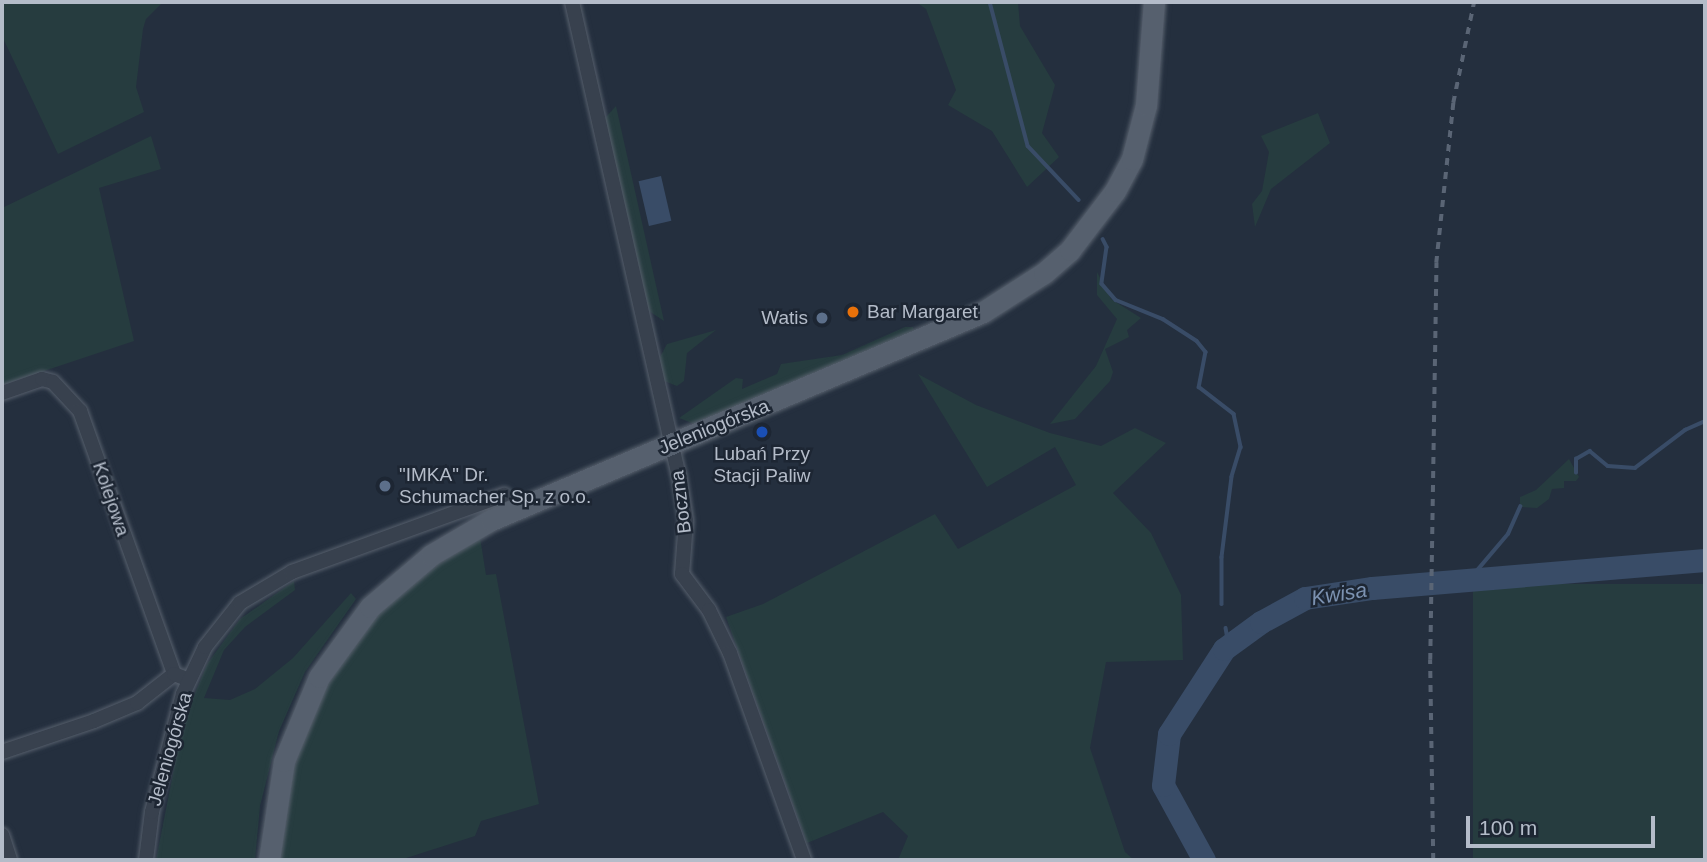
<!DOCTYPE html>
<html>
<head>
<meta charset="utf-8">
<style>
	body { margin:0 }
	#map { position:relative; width:1707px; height:862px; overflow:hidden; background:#242f3e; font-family:Helvetica,sans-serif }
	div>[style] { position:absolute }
	.green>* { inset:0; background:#263c3f; transform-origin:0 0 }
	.water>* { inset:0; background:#394c67; transform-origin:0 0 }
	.stream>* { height:3.5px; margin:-1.75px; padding:0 1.75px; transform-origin:1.75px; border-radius:1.75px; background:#394c67 }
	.river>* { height:23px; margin:-11.5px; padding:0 11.5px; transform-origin:11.5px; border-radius:11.5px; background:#394c67 }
	.roads { filter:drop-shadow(0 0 2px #565f6c) drop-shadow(0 0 2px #565f6c) }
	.minor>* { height:14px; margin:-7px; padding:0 7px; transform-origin:7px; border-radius:7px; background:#38414e }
	.primary>* { height:21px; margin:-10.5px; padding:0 10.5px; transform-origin:10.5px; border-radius:10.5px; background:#56606e }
	.rail>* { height:3.5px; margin-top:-1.75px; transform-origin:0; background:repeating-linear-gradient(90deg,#5a6575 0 7px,transparent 0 14px) }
	.dots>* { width:19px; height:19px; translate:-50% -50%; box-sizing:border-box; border:4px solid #1d2633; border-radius:50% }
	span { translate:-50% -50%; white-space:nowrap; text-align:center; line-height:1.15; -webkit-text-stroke:5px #1d2633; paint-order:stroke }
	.poi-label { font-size:19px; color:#b4bcc9 }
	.left { translate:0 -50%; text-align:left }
	.right { translate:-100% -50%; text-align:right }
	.street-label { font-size:19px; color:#b4bcc9 }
	.water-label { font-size:21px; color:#7c92b1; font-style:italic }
	.frame { position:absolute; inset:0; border:4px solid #b4bcc9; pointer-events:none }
	.scale { position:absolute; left:1466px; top:816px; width:189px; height:32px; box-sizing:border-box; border:4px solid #b4bcc9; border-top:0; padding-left:9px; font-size:21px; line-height:24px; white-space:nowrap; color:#b4bcc9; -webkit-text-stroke:5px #1d2633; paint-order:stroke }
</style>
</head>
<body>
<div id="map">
	<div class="green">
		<i style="clip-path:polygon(2px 2px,163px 2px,146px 19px,143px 29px,136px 87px,144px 112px,58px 154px,2px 36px)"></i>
		<i style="clip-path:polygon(916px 2px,1018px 2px,1020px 26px,1055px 85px,1042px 133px,1059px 157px,1027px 187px,992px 131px,948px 105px,956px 90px,926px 9px)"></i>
		<i style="clip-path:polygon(616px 106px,664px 321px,649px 311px,605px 118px)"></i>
		<i style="clip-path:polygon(1318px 113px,1330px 143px,1271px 189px,1255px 227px,1252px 204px,1262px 191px,1269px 152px,1261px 136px)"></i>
		<i style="clip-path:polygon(151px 136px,161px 169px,99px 188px,134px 341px,2px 385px,2px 208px)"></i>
		<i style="clip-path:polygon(1097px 272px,1111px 299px,1141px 318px,1127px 330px,1129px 337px,1105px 349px,1113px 372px,1110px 381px,1075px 419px,1050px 424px,1096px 366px,1117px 319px,1097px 295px)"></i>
		<i style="clip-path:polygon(905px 327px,913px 327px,915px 332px,697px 425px,679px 418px,736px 378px,743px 379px,742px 389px,777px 374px,781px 364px,842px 355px)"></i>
		<i style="clip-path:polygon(716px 330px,687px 353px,684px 381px,677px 386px,664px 381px,659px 359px,667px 344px)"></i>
		<i style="clip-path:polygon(918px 374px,976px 405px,1050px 433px,1101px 446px,1135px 428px,1166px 443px,1113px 493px,1151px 533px,1181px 595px,1183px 660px,1106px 662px,1090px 748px,1125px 852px,1134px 860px,898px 860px,908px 836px,883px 812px,807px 843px,726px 617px,763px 604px,935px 514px,958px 549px,1076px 485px,1055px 447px,987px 487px)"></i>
		<i style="clip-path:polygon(1569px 459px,1579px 477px,1576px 481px,1564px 481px,1564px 488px,1552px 489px,1549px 499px,1537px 508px,1520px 507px,1520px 497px,1536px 490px)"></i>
		<i style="clip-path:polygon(480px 537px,486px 575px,496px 574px,539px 804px,481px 821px,475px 836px,400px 860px,279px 860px,282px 817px,298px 742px,329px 676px,391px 596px,422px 570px)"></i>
		<i style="clip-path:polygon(294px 581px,295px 590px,245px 627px,224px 650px,204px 698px,230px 700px,255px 689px,293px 658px,351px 593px,356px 599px,305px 672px,279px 731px,260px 806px,255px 860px,156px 860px,183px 723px,207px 664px,240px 619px)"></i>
		<i style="left:1705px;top:584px;width:276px;height:232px;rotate:90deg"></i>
	</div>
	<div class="water">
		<i style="left:661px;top:176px;width:46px;height:23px;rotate:77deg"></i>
	</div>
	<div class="stream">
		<i style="left:990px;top:2px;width:149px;rotate:75.2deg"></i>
		<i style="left:1028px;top:146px;width:74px;rotate:46.6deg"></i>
		<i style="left:1103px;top:239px;width:9px;rotate:63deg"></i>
		<i style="left:1107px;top:247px;width:37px;rotate:98deg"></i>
		<i style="left:1102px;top:284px;width:21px;rotate:49deg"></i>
		<i style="left:1116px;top:300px;width:51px;rotate:22deg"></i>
		<i style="left:1163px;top:319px;width:40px;rotate:32.9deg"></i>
		<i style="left:1197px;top:341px;width:14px;rotate:51deg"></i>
		<i style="left:1206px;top:352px;width:36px;rotate:101deg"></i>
		<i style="left:1199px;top:387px;width:44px;rotate:37.6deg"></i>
		<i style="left:1234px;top:414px;width:34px;rotate:78deg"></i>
		<i style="left:1241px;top:447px;width:31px;rotate:107deg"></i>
		<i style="left:1232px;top:477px;width:81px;rotate:97.1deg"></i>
		<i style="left:1222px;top:557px;width:47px;rotate:90deg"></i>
		<i style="left:1576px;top:473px;width:14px;rotate:-90deg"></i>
		<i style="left:1576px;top:459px;width:16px;rotate:-30deg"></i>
		<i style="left:1590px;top:451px;width:23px;rotate:40deg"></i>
		<i style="left:1608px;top:466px;width:27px;rotate:4deg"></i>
		<i style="left:1635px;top:468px;width:63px;rotate:-37.2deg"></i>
		<i style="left:1685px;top:430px;width:22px;rotate:-24deg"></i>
		<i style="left:1469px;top:580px;width:60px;rotate:-49.7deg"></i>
		<i style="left:1508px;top:534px;width:30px;rotate:-66deg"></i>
		<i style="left:1226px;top:628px;width:17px;rotate:80deg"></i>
	</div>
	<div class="river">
		<i style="left:1204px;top:860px;width:85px;rotate:-118.7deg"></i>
		<i style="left:1163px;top:785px;width:51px;rotate:-83.3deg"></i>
		<i style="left:1169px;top:734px;width:101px;rotate:-57.1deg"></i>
		<i style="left:1224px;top:649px;width:46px;rotate:-36.1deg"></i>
		<i style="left:1261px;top:622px;width:50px;rotate:-28.6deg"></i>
		<i style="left:1305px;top:598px;width:68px;rotate:-8.5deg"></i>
		<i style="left:1372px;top:588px;width:334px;rotate:-4.8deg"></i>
	</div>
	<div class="roads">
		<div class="minor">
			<i style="left:572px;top:2px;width:485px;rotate:77.3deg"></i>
			<i style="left:679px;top:475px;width:47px;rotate:81.3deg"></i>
			<i style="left:686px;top:521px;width:53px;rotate:94.3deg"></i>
			<i style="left:682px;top:574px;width:45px;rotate:53.1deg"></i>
			<i style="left:709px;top:610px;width:48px;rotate:64deg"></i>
			<i style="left:730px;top:653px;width:220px;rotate:70.3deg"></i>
			<i style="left:2px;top:393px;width:42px;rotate:-19.3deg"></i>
			<i style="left:42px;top:379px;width:11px;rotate:15deg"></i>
			<i style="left:53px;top:382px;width:40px;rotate:47deg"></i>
			<i style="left:80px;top:411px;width:279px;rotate:70.3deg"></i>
			<i style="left:2px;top:752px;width:97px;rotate:-18.6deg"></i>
			<i style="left:94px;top:721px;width:47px;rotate:-22.7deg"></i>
			<i style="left:137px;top:703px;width:47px;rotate:-38.1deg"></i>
			<i style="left:174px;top:674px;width:9px;rotate:21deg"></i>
			<i style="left:2px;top:835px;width:26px;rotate:72deg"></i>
			<i style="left:146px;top:860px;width:48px;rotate:-82.9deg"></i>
			<i style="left:152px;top:812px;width:122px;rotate:-75.3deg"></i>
			<i style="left:183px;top:694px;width:52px;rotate:-64.9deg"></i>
			<i style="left:205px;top:647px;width:56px;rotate:-51.5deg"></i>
			<i style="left:240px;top:603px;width:61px;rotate:-30.8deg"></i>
			<i style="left:292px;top:572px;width:226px;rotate:-20deg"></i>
		</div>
		<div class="primary">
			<i style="left:269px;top:860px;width:100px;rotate:-81.4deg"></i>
			<i style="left:284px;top:761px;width:91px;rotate:-67.4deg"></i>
			<i style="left:319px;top:677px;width:87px;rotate:-53.9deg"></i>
			<i style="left:370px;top:607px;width:80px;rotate:-40.4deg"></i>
			<i style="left:431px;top:555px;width:69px;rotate:-30.3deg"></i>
			<i style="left:491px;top:520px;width:534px;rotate:-22.92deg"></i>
			<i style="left:983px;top:312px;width:72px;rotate:-32.6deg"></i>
			<i style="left:1044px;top:273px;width:35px;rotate:-41deg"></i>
			<i style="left:1070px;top:250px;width:74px;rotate:-52.7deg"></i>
			<i style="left:1115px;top:191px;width:36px;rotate:-62deg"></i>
			<i style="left:1132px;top:159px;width:56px;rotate:-75.5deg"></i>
			<i style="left:1146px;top:105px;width:103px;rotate:-85.6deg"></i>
		</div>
	</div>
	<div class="rail">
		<i style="left:1433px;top:860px;width:200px;rotate:-90.9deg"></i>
		<i style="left:1430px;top:660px;width:397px;rotate:-89.1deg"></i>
		<i style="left:1436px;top:263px;width:161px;rotate:-83.9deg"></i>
		<i style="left:1453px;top:103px;width:103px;rotate:-78.3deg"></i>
	</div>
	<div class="dots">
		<i style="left:853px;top:312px;background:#e8710a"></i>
		<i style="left:822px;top:318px;background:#5c6f8a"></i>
		<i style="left:762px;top:432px;background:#1a4fb4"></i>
		<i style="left:385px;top:486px;background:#5c6f8a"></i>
	</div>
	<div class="poi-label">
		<span class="left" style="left:867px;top:312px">Bar Margaret</span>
		<span class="right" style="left:808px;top:318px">Watis</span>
		<span style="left:762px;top:465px">Lubań Przy<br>Stacji Paliw</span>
		<span class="left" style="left:399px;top:486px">"IMKA" Dr.<br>Schumacher Sp. z o.o.</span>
	</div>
	<div class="street-label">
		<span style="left:714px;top:427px;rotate:-22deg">Jeleniogórska</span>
		<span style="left:111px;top:499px;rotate:71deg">Kolejowa</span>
		<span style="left:681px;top:502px;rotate:-97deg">Boczna</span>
		<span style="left:170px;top:749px;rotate:-74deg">Jeleniogórska</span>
	</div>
	<div class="water-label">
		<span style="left:1339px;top:594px;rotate:-9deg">Kwisa</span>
	</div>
	<div class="frame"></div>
	<div class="scale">100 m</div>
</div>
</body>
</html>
